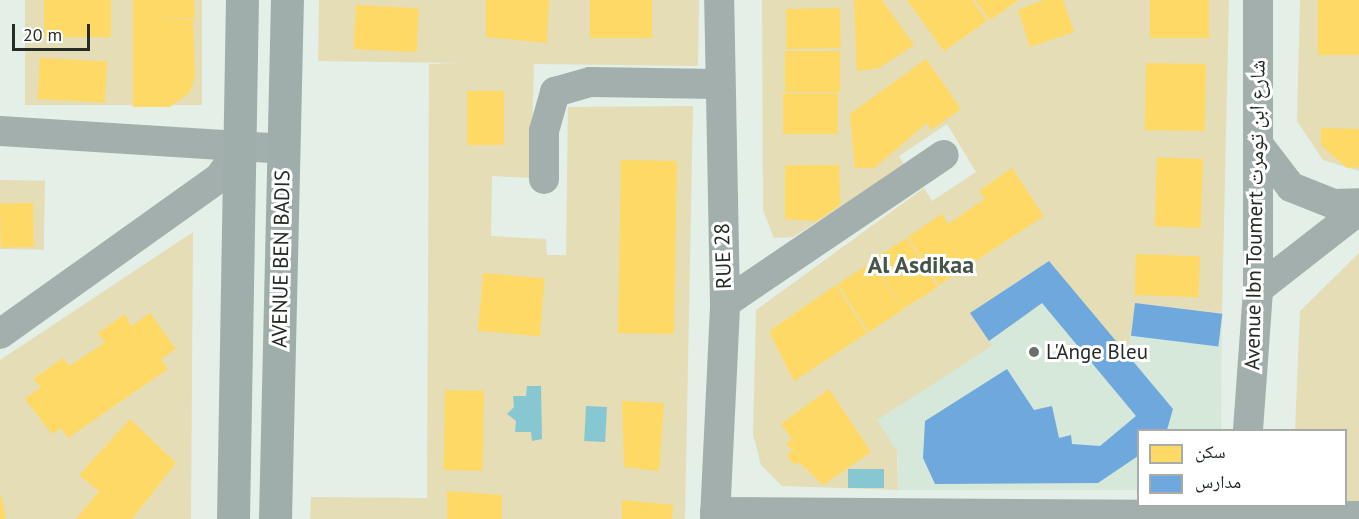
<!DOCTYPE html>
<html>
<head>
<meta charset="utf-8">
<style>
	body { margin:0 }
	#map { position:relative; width:1359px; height:519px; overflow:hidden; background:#e4efe7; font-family:"PT Sans","Noto Naskh Arabic",sans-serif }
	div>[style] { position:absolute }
	.built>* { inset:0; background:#d5e8d9 }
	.green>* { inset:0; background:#e5ddb5; transform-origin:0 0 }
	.water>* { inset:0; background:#86c7d1; transform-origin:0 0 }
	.homes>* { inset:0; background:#ffd966; transform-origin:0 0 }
	.schools>* { inset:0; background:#6fa8dc; transform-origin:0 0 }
	.minor>* { height:30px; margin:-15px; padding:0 15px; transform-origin:15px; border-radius:15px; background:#a3afac }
	.secondary>* { height:33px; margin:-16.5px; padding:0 16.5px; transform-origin:16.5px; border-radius:16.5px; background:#a0aeab }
	.dots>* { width:16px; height:16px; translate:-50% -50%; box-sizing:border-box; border:3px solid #fff; border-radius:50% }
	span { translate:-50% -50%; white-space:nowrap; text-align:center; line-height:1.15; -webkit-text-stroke:6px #fff; paint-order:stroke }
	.street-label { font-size:21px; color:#252c26 }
	.poi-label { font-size:21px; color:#252c26 }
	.left { translate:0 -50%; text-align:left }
	.quarter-label { font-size:24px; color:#455448; font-weight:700 }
	.legend { position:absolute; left:1137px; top:429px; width:210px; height:78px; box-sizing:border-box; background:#fff; border:2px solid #a8aba8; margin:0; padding:8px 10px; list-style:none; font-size:18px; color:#252c26 }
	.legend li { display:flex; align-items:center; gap:12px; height:30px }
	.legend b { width:30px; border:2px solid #a8aba8 }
	.scale { position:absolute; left:12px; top:24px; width:78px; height:27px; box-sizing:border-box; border:3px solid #252c26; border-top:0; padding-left:8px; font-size:18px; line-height:21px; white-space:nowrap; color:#252c26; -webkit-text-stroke:4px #fff; paint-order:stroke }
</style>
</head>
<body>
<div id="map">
	<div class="built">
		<i style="clip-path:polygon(1055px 213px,1135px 303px,1222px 313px,1221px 430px,1138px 430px,1138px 490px,898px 490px,898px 456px,836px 359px)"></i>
	</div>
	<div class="green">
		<i style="left:25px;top:0;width:177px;height:105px"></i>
		<i style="clip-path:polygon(319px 0,699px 0,698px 66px,534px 64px,531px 178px,492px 176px,491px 236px,546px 239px,547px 255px,566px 255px,568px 107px,693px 106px,685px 519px,310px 519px,311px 497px,427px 498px,429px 64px,458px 63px,318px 61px)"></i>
		<i style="clip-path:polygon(762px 0,1229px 0,1222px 313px,1135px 303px,1127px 354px,1048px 261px,970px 313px,992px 346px,877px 420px,897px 451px,898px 490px,782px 486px,761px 465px,753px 434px,756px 310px,924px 188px,932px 201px,976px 172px,947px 124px,899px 156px,904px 164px,847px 203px,793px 237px,774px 238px,763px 210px)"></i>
		<i style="clip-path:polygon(1300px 0,1359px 0,1359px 171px,1323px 160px,1297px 121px)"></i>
		<i style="left:0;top:180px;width:45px;height:69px;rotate:1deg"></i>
		<i style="clip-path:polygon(193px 232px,191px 519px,0 519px,0 360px)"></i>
		<i style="clip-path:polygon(1359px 253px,1359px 512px,1346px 506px,1346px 430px,1295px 430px,1300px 311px)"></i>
	</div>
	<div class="water">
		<i style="clip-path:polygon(527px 386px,541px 386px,542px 439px,532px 441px,531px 432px,515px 432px,516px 421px,507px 414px,514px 407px,513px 396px,526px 396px)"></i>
		<i style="left:586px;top:406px;width:21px;height:35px;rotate:3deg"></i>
		<i style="left:884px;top:469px;width:19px;height:36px;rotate:90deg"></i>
	</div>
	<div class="homes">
		<i style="left:44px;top:0;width:67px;height:37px"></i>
		<i style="clip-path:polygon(133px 0,194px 0,195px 19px,150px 18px,193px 20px,195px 76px,190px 92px,170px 107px,133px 107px)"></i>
		<i style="clip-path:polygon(486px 0,549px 0,547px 43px,486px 37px)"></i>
		<i style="left:590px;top:0;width:62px;height:38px"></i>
		<i style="clip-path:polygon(854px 0,882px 0,914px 45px,879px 68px,857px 71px)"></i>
		<i style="clip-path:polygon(907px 0,972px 0,987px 21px,944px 51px)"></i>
		<i style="clip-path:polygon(975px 0,1019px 0,990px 20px)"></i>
		<i style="clip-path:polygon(1044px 0,1063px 0,1074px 32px,1030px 47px,1018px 10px)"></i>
		<i style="left:1150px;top:0;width:59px;height:38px"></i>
		<i style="left:1318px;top:0;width:41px;height:55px"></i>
		<i style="left:356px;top:5px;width:63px;height:44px;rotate:3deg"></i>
		<i style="left:840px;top:8px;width:40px;height:54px;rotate:89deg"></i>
		<i style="left:785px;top:51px;width:55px;height:41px"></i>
		<i style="left:40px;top:58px;width:67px;height:41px;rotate:3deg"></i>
		<i style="clip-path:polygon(926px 59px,961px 109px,931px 130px,927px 123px,874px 168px,855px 168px,850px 114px)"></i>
		<i style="left:1146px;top:63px;width:60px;height:67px;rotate:1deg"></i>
		<i style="left:467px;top:91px;width:37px;height:54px"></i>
		<i style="left:783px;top:93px;width:55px;height:41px"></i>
		<i style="clip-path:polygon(1321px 128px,1359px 129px,1359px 167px,1347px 168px,1321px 145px)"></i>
		<i style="left:1203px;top:159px;width:69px;height:46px;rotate:92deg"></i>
		<i style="left:621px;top:160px;width:56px;height:173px;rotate:1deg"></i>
		<i style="clip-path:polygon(785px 165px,839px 165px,840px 205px,817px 221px,785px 219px)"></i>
		<i style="clip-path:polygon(1012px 168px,1044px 216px,939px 285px,908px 237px,942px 214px,948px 224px,985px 199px,979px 191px)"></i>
		<i style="left:33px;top:203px;width:44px;height:33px;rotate:89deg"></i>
		<i style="left:907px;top:238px;width:58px;height:41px;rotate:58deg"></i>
		<i style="left:1136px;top:254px;width:64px;height:41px;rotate:2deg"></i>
		<i style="left:872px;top:262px;width:57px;height:41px;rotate:57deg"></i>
		<i style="left:483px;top:273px;width:62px;height:58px;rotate:5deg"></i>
		<i style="clip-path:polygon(836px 285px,867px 333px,794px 381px,770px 334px,772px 329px)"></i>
		<i style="clip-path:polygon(150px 313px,176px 349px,161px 359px,168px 369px,68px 438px,61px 428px,52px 434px,25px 399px,41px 387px,33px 379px,63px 358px,69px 366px,105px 343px,98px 333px,125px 314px,131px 326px)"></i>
		<i style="clip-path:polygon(829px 389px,871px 452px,823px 485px,799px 462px,794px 465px,787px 455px,792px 451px,786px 443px,792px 439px,781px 424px)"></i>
		<i style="left:445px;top:390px;width:39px;height:80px;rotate:1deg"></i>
		<i style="clip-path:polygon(622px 401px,664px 403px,659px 471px,624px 467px)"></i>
		<i style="clip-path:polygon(130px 419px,176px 463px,132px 519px,76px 519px,99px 491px,79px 475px)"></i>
		<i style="clip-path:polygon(447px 491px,502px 495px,502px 519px,447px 519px)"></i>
		<i style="clip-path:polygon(0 495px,1px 495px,6px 519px,0 519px)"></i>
		<i style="clip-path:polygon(622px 500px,673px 505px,672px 519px,622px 519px)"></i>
	</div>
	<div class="schools">
		<i style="clip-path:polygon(1049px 261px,1173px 409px,1167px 430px,1138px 430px,1138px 456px,1098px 483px,935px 484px,923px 458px,925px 421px,1007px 369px,1034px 410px,1052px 406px,1059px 438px,1071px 435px,1072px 444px,1100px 446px,1136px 416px,1042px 303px,989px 341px,970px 313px)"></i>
		<i style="left:1135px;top:303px;width:88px;height:33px;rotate:7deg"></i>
	</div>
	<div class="minor">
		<i style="left:0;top:131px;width:284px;rotate:3.6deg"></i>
		<i style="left:1258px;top:144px;width:54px;rotate:52.5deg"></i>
		<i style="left:1291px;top:187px;width:46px;rotate:21.6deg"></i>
		<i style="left:1334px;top:204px;width:25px;rotate:-2deg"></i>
		<i style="left:544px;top:179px;width:48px;rotate:-90deg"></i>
		<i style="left:544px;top:131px;width:41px;rotate:-74.2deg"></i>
		<i style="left:555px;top:92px;width:36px;rotate:-16deg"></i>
		<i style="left:590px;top:82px;width:128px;rotate:0.9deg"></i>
		<i style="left:1258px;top:289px;width:128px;rotate:-38deg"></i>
		<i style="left:725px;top:303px;width:264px;rotate:-34.1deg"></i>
		<i style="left:0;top:334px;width:269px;rotate:-35.5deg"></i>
		<i style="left:219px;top:178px;width:37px;rotate:-55deg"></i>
		<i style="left:1248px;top:430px;width:141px;rotate:-85.9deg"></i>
		<i style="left:1258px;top:289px;width:289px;rotate:-90deg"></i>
		<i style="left:715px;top:512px;width:644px;rotate:0.36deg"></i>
		<i style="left:715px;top:519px;width:216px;rotate:-87.3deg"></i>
		<i style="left:725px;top:303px;width:303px;rotate:-91.1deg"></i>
	</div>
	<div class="secondary">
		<i style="left:233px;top:519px;width:519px;rotate:-89.01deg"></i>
		<i style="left:275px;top:519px;width:519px;rotate:-88.68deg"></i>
	</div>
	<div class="dots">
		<i style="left:1034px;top:352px;background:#68706a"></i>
	</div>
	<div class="street-label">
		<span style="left:1255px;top:215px;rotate:-89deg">Avenue Ibn Toumert شارع ابن تومرت</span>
		<span style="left:723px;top:256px;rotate:-92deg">RUE 28</span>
		<span style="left:281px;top:259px;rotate:-89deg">AVENUE BEN BADIS</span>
	</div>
	<div class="poi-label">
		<span class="left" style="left:1046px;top:352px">L'Ange Bleu</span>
	</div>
	<div class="quarter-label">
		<span style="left:921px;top:265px">Al Asdikaa</span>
	</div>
	<ul class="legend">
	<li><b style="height:16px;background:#ffd966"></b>سكن</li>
	<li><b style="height:16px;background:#6fa8dc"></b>مدارس</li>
	</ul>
	<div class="scale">20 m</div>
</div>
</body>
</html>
